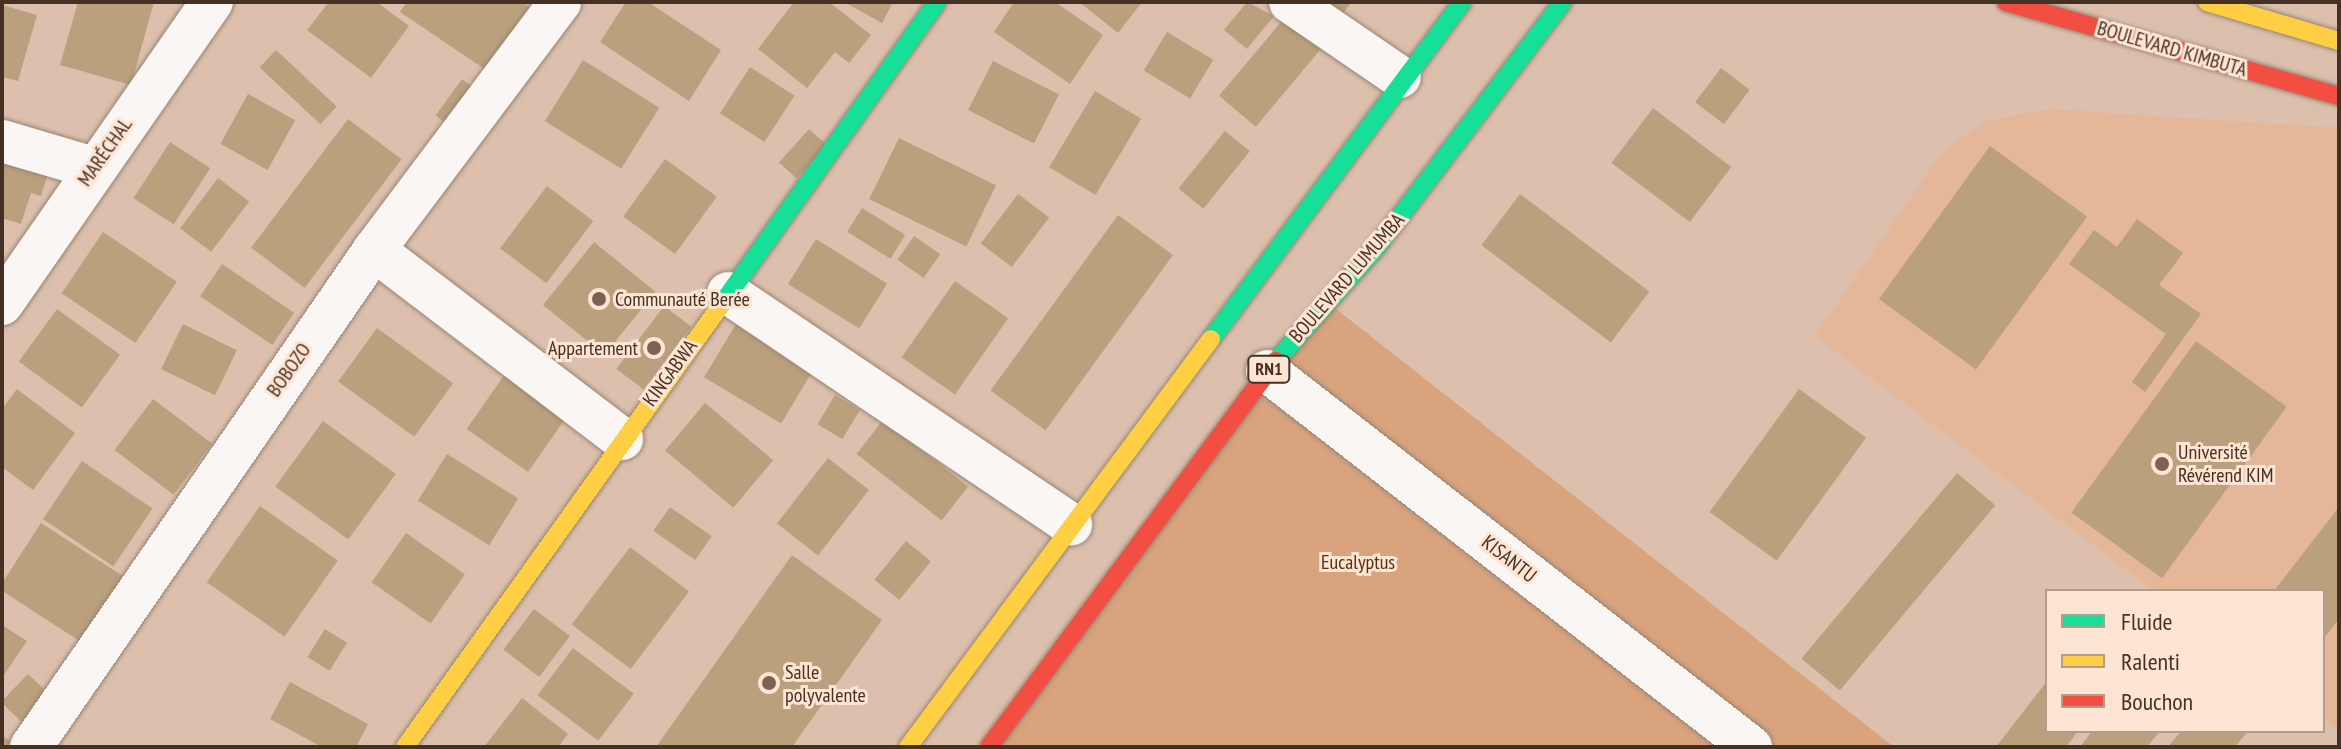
<!DOCTYPE html>
<html>
<head>
<meta charset="utf-8">
<style>
	body { margin:0 }
	#map { position:relative; width:2341px; height:749px; overflow:hidden; background:#dcc0ad; font-family:"PT Sans Narrow",sans-serif }
	div>[style] { position:absolute }
	.built>* { inset:0; background:#e3b798 }
	.green>* { inset:0; background:#d8a37d }
	.building>* { inset:0; background:#baa07d; transform-origin:0 0 }
	.roads { filter:drop-shadow(0 0 2px #988474) drop-shadow(0 0 2px #988474) }
	.street>* { height:42px; margin:-21px; padding:0 21px; transform-origin:21px; border-radius:21px; background:#faf6f3 }
	.fast>* { height:18px; margin:-9px; padding:0 9px; transform-origin:9px; border-radius:9px; background:#16e098 }
	.slow>* { height:18px; margin:-9px; padding:0 9px; transform-origin:9px; border-radius:9px; background:#ffcf43 }
	.jam>* { height:18px; margin:-9px; padding:0 9px; transform-origin:9px; border-radius:9px; background:#f24e42 }
	.dots>* { width:22px; height:22px; translate:-50% -50%; box-sizing:border-box; border:4px solid #fee4d2; border-radius:50% }
	span { translate:-50% -50%; white-space:nowrap; text-align:center; line-height:1.15; -webkit-text-stroke:6px #fee4d2; paint-order:stroke }
	.shield-label span { padding:2px 6px; background:#fee4d2; border:2px solid; border-radius:6px; -webkit-text-stroke-width:0 }
	.shield-label { font-size:18px; color:#453123; font-weight:700 }
	.street-label { font-size:20px; color:#453123 }
	.poi-label { font-size:20px; color:#453123 }
	.left { translate:0 -50%; text-align:left }
	.right { translate:-100% -50%; text-align:right }
	.park-label { font-size:20px; color:#58310f }
	.frame { position:absolute; inset:0; border:4px solid #453123; pointer-events:none }
	.legend { position:absolute; left:2045px; top:589px; width:280px; height:144px; box-sizing:border-box; background:#fee4d2; border:2px solid #b49c8c; margin:0; padding:10px 14px; list-style:none; font-size:24px; color:#453123 }
	.legend li { display:flex; align-items:center; gap:16px; height:40px }
	.legend b { width:40px; border:2px solid #b49c8c }
</style>
</head>
<body>
<div id="map">
	<div class="built">
		<i style="clip-path:polygon(2048px 109px,2339px 128px,2339px 730px,2323px 718px,2323px 591px,2154px 591px,1815px 336px,1943px 151px,1987px 121px)"></i>
	</div>
	<div class="green">
		<i style="clip-path:polygon(1322px 298px,1894px 747px,990px 747px)"></i>
	</div>
	<div class="building">
		<i style="clip-path:polygon(78px 2px,154px 2px,131px 85px,60px 65px)"></i>
		<i style="clip-path:polygon(329px 2px,377px 2px,409px 26px,371px 78px,307px 30px)"></i>
		<i style="clip-path:polygon(407px 2px,522px 2px,534px 10px,492px 74px,400px 12px)"></i>
		<i style="clip-path:polygon(626px 2px,648px 2px,721px 50px,689px 101px,600px 42px)"></i>
		<i style="clip-path:polygon(794px 2px,829px 2px,871px 35px,849px 63px,835px 52px,807px 88px,758px 49px)"></i>
		<i style="clip-path:polygon(844px 2px,893px 2px,882px 23px)"></i>
		<i style="clip-path:polygon(1014px 2px,1055px 2px,1103px 35px,1070px 84px,994px 32px)"></i>
		<i style="clip-path:polygon(1079px 2px,1142px 2px,1118px 33px)"></i>
		<i style="clip-path:polygon(1247px 2px,1274px 16px,1247px 49px,1224px 30px)"></i>
		<i style="clip-path:polygon(1313px 2px,1352px 2px,1332px 26px)"></i>
		<i style="clip-path:polygon(2px 5px,37px 15px,18px 81px,2px 77px)"></i>
		<i style="left:1291px;top:10px;width:48px;height:112px;rotate:40deg"></i>
		<i style="left:1167px;top:32px;width:54px;height:45px;rotate:31deg"></i>
		<i style="left:276px;top:50px;width:83px;height:24px;rotate:43deg"></i>
		<i style="left:583px;top:60px;width:90px;height:72px;rotate:32deg"></i>
		<i style="left:993px;top:61px;width:74px;height:55px;rotate:27deg"></i>
		<i style="left:750px;top:67px;width:53px;height:55px;rotate:33deg"></i>
		<i style="left:1721px;top:68px;width:36px;height:43px;rotate:37deg"></i>
		<i style="left:462px;top:79px;width:29px;height:45px;rotate:36deg"></i>
		<i style="left:1095px;top:91px;width:54px;height:89px;rotate:31deg"></i>
		<i style="left:248px;top:94px;width:54px;height:57px;rotate:29deg"></i>
		<i style="left:1653px;top:108px;width:98px;height:69px;rotate:37deg"></i>
		<i style="left:348px;top:119px;width:67px;height:161px;rotate:37deg"></i>
		<i style="left:809px;top:129px;width:24px;height:45px;rotate:42deg"></i>
		<i style="left:1225px;top:131px;width:32px;height:74px;rotate:39deg"></i>
		<i style="left:899px;top:138px;width:108px;height:68px;rotate:26deg"></i>
		<i style="left:170px;top:142px;width:48px;height:67px;rotate:33deg"></i>
		<i style="clip-path:polygon(2px 146px,52px 161px,41px 196px,31px 193px,21px 224px,2px 218px)"></i>
		<i style="left:1990px;top:146px;width:120px;height:189px;rotate:36deg"></i>
		<i style="left:665px;top:159px;width:64px;height:71px;rotate:36deg"></i>
		<i style="left:218px;top:178px;width:39px;height:63px;rotate:37deg"></i>
		<i style="left:547px;top:186px;width:58px;height:78px;rotate:37deg"></i>
		<i style="left:1018px;top:194px;width:39px;height:62px;rotate:37deg"></i>
		<i style="left:1520px;top:194px;width:162px;height:64px;rotate:37deg"></i>
		<i style="left:862px;top:208px;width:51px;height:28px;rotate:32deg"></i>
		<i style="left:1118px;top:215px;width:68px;height:217px;rotate:36deg"></i>
		<i style="clip-path:polygon(2137px 219px,2183px 253px,2159px 285px,2201px 314px,2145px 392px,2132px 382px,2166px 334px,2069px 264px,2094px 230px,2117px 247px)"></i>
		<i style="left:103px;top:232px;width:89px;height:74px;rotate:34deg"></i>
		<i style="left:914px;top:236px;width:32px;height:29px;rotate:35deg"></i>
		<i style="left:816px;top:239px;width:84px;height:53px;rotate:32deg"></i>
		<i style="left:594px;top:242px;width:79px;height:81px;rotate:39deg"></i>
		<i style="left:222px;top:264px;width:87px;height:39px;rotate:34deg"></i>
		<i style="left:955px;top:281px;width:65px;height:93px;rotate:35deg"></i>
		<i style="left:664px;top:306px;width:34px;height:79px;rotate:37deg"></i>
		<i style="left:57px;top:309px;width:78px;height:65px;rotate:36deg"></i>
		<i style="left:183px;top:324px;width:60px;height:50px;rotate:26deg"></i>
		<i style="left:736px;top:324px;width:90px;height:62px;rotate:31deg"></i>
		<i style="left:377px;top:328px;width:94px;height:66px;rotate:36deg"></i>
		<i style="left:2196px;top:341px;width:112px;height:212px;rotate:36deg"></i>
		<i style="left:505px;top:374px;width:75px;height:67px;rotate:35deg"></i>
		<i style="clip-path:polygon(17px 389px,75px 433px,33px 490px,2px 467px,2px 409px)"></i>
		<i style="left:1799px;top:389px;width:83px;height:152px;rotate:36deg"></i>
		<i style="left:835px;top:395px;width:29px;height:34px;rotate:31deg"></i>
		<i style="left:153px;top:399px;width:74px;height:64px;rotate:37deg"></i>
		<i style="left:705px;top:403px;width:89px;height:62px;rotate:40deg"></i>
		<i style="left:883px;top:420px;width:108px;height:43px;rotate:38deg"></i>
		<i style="left:323px;top:421px;width:90px;height:81px;rotate:36deg"></i>
		<i style="left:447px;top:454px;width:84px;height:55px;rotate:32deg"></i>
		<i style="left:828px;top:458px;width:52px;height:83px;rotate:38deg"></i>
		<i style="left:82px;top:461px;width:85px;height:70px;rotate:34deg"></i>
		<i style="left:1957px;top:473px;width:50px;height:242px;rotate:40deg"></i>
		<i style="left:260px;top:506px;width:95px;height:93px;rotate:35deg"></i>
		<i style="left:670px;top:507px;width:51px;height:29px;rotate:35deg"></i>
		<i style="clip-path:polygon(2339px 507px,2339px 619px,2323px 639px,2323px 591px,2274px 591px)"></i>
		<i style="left:41px;top:523px;width:98px;height:78px;rotate:33deg"></i>
		<i style="left:406px;top:533px;width:72px;height:60px;rotate:35deg"></i>
		<i style="left:906px;top:541px;width:32px;height:50px;rotate:39deg"></i>
		<i style="left:630px;top:547px;width:74px;height:97px;rotate:37deg"></i>
		<i style="clip-path:polygon(792px 555px,882px 620px,792px 747px,656px 747px)"></i>
		<i style="left:534px;top:609px;width:45px;height:51px;rotate:37deg"></i>
		<i style="clip-path:polygon(2px 625px,27px 641px,2px 678px)"></i>
		<i style="left:325px;top:629px;width:26px;height:33px;rotate:32deg"></i>
		<i style="left:573px;top:648px;width:76px;height:59px;rotate:37deg"></i>
		<i style="left:28px;top:674px;width:37px;height:39px;rotate:44deg"></i>
		<i style="clip-path:polygon(2047px 681px,2047px 731px,2078px 731px,2066px 747px,1996px 747px)"></i>
		<i style="clip-path:polygon(290px 682px,368px 724px,356px 747px,322px 747px,270px 719px)"></i>
		<i style="clip-path:polygon(522px 698px,568px 734px,558px 747px,484px 747px)"></i>
		<i style="clip-path:polygon(2092px 731px,2160px 731px,2147px 747px,2080px 747px)"></i>
		<i style="clip-path:polygon(2181px 731px,2248px 731px,2235px 747px,2168px 747px)"></i>
		<i style="clip-path:polygon(2px 736px,21px 747px,2px 747px)"></i>
	</div>
	<div class="roads">
		<div class="street">
			<i style="left:1290px;top:2px;width:133px;rotate:34.3deg"></i>
			<i style="left:2px;top:141px;width:96px;rotate:16.4deg"></i>
			<i style="left:374px;top:250px;width:312px;rotate:37.3deg"></i>
			<i style="left:728px;top:293px;width:414px;rotate:34deg"></i>
			<i style="left:2px;top:304px;width:368px;rotate:-55.2deg"></i>
			<i style="left:1267px;top:371px;width:613px;rotate:37.84deg"></i>
			<i style="left:31px;top:747px;width:604px;rotate:-55.39deg"></i>
			<i style="left:374px;top:250px;width:310px;rotate:-53.1deg"></i>
		</div>
		<div class="fast">
			<i style="left:721px;top:305px;width:372px;rotate:-54.5deg"></i>
			<i style="left:1211px;top:339px;width:420px;rotate:-53.3deg"></i>
			<i style="left:1276px;top:361px;width:151px;rotate:-48.5deg"></i>
			<i style="left:1376px;top:248px;width:309px;rotate:-52.8deg"></i>
		</div>
		<div class="slow">
			<i style="left:2207px;top:2px;width:138px;rotate:16.5deg"></i>
			<i style="left:405px;top:747px;width:543px;rotate:-54.44deg"></i>
			<i style="left:908px;top:747px;width:508px;rotate:-53.4deg"></i>
		</div>
		<div class="jam">
			<i style="left:2006px;top:2px;width:346px;rotate:15.8deg"></i>
			<i style="left:989px;top:747px;width:481px;rotate:-53.4deg"></i>
		</div>
	</div>
	<div class="dots">
		<i style="left:599px;top:299px;background:#7a6353"></i>
		<i style="left:654px;top:348px;background:#7a6353"></i>
		<i style="left:2162px;top:464px;background:#7a6353"></i>
		<i style="left:769px;top:683px;background:#7a6353"></i>
	</div>
	<div class="shield-label">
		<span style="left:1269px;top:369px">RN1</span>
	</div>
	<div class="street-label">
		<span style="left:2172px;top:49px;rotate:16deg">BOULEVARD KIMBUTA</span>
		<span style="left:105px;top:152px;rotate:-55deg">MARÉCHAL</span>
		<span style="left:1347px;top:278px;rotate:-49deg">BOULEVARD LUMUMBA</span>
		<span style="left:289px;top:370px;rotate:-55deg">BOBOZO</span>
		<span style="left:670px;top:373px;rotate:-54deg">KINGABWA</span>
		<span style="left:1509px;top:559px;rotate:38deg">KISANTU</span>
	</div>
	<div class="poi-label">
		<span class="left" style="left:615px;top:299px">Communauté Berée</span>
		<span class="right" style="left:638px;top:348px">Appartement</span>
		<span class="left" style="left:2178px;top:464px">Université<br>Révérend KIM</span>
		<span class="left" style="left:785px;top:684px">Salle<br>polyvalente</span>
	</div>
	<div class="park-label">
		<span style="left:1358px;top:562px">Eucalyptus</span>
	</div>
	<div class="frame"></div>
	<ul class="legend">
	<li><b style="height:10px;background:#16e098"></b>Fluide</li>
	<li><b style="height:10px;background:#ffcf43"></b>Ralenti</li>
	<li><b style="height:10px;background:#f24e42"></b>Bouchon</li>
	</ul>
</div>
</body>
</html>
